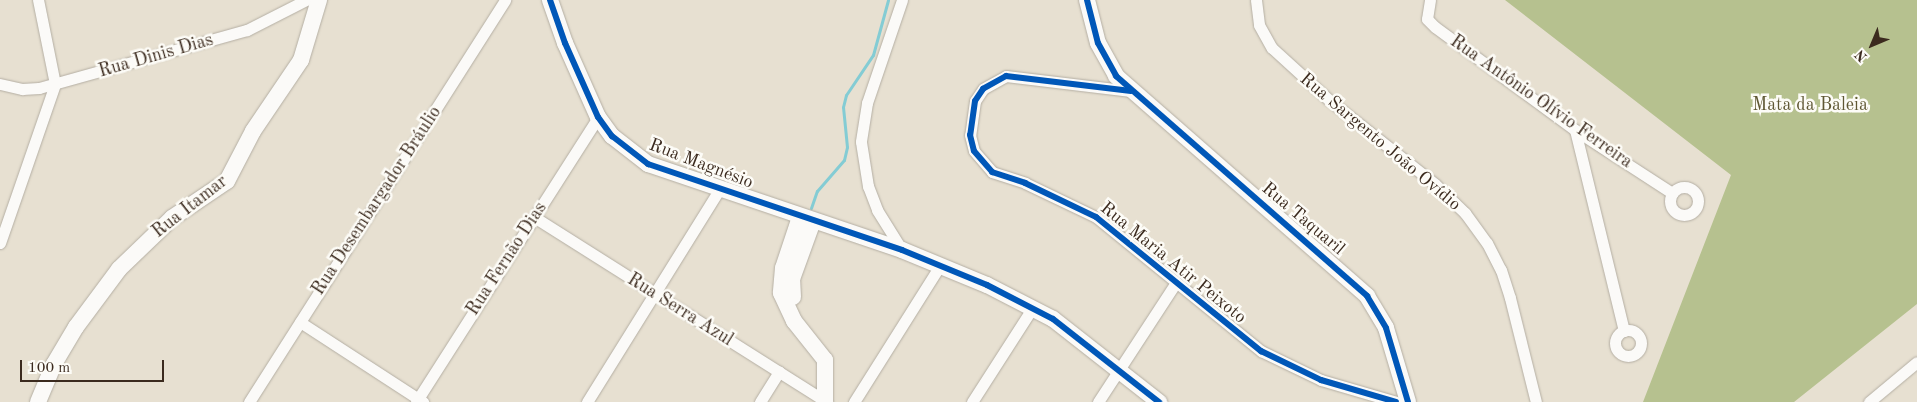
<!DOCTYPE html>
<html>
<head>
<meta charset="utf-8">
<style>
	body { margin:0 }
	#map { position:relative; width:1917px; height:402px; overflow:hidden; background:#e7e0d1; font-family:"Old Standard TT",serif }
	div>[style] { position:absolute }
	.forest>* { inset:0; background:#b6c18f }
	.stream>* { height:3px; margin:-1.5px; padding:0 1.5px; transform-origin:1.5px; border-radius:1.5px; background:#84ccd4 }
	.roads { filter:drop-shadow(0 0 1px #b4aea3) drop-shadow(0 0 1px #b4aea3) }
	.street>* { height:11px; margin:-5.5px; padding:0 5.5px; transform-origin:5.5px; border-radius:5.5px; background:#fbfaf8 }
	.street>.ring { margin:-5.5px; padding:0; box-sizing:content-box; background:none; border:11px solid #fbfaf8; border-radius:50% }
	.secondary>* { height:16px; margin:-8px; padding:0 8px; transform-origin:8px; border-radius:8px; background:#fbfaf8 }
	.cycleway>* { height:6px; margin:-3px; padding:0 3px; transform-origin:3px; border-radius:3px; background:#0057b8 }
	span { translate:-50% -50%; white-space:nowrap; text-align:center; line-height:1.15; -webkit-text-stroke:5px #fdfcf7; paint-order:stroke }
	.street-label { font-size:18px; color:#3b2a1e }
	.park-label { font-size:18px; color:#5f5733 }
	.north { position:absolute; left:1847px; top:20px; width:50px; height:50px; -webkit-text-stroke:4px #fdfcf7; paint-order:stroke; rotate:225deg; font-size:14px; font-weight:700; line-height:20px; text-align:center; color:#3b2a1e }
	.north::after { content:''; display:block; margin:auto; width:18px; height:22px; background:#3b2a1e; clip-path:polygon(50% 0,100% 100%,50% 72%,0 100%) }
	.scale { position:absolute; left:20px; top:360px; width:144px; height:22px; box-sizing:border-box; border:2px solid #3b2a1e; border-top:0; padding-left:6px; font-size:15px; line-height:18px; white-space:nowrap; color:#3b2a1e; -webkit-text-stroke:4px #fdfcf7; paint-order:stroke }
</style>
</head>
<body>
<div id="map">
	<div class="forest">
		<i style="clip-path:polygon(1505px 0,1917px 0,1917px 304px,1794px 402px,1643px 402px,1731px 175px)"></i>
	</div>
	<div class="stream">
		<i style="left:811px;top:208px;width:18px;rotate:-71deg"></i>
		<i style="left:817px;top:191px;width:41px;rotate:-48.9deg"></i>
		<i style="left:844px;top:160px;width:13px;rotate:-77deg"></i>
		<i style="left:847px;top:147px;width:40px;rotate:-95.7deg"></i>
		<i style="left:843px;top:107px;width:12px;rotate:-76deg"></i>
		<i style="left:846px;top:95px;width:48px;rotate:-56deg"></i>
		<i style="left:873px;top:55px;width:57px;rotate:-74.7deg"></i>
	</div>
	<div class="roads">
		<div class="street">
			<i style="left:902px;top:0;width:109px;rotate:108.8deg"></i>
			<i style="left:867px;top:103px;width:39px;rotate:99deg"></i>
			<i style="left:861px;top:142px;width:45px;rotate:81deg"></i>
			<i style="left:868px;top:186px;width:26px;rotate:69deg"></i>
			<i style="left:877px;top:210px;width:47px;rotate:58deg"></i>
			<i style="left:1256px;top:0;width:25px;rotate:83deg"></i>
			<i style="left:1259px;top:25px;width:26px;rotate:61deg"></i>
			<i style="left:1272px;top:48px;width:77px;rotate:42.4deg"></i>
			<i style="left:1329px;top:100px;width:135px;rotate:38.4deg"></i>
			<i style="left:1435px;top:184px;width:42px;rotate:44deg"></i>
			<i style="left:1465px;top:213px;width:37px;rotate:54deg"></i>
			<i style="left:1487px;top:243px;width:30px;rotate:63deg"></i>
			<i style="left:1501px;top:270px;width:29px;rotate:72deg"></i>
			<i style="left:1510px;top:298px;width:107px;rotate:76deg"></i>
			<i style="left:1430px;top:0;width:19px;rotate:99deg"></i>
			<i style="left:1427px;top:19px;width:11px;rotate:45deg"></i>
			<i style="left:1435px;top:27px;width:174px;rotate:36.3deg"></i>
			<i style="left:1575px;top:130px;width:116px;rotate:33deg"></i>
			<i style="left:0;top:84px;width:23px;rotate:13deg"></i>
			<i style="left:22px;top:89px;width:17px;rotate:-3deg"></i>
			<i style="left:39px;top:88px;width:216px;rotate:-15.6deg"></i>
			<i style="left:247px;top:30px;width:66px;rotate:-27deg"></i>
			<i style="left:1131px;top:91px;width:126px;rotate:-173.2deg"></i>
			<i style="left:1006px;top:76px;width:26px;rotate:151deg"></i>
			<i style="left:983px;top:89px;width:14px;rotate:124deg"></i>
			<i style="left:975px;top:101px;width:34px;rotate:98deg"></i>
			<i style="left:970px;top:135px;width:16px;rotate:76deg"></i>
			<i style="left:974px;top:151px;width:28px;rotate:49deg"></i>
			<i style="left:992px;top:172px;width:35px;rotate:18deg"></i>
			<i style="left:1025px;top:183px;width:79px;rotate:25.6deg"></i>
			<i style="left:1096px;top:217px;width:213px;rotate:39.1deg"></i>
			<i style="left:1261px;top:351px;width:67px;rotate:25.8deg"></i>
			<i style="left:1321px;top:380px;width:78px;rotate:16.3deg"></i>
			<i style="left:1575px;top:130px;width:207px;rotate:76.3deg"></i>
			<i class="ring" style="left:1670px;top:187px;width:17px;height:17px"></i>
			<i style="left:534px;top:217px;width:347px;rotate:32.3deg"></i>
			<i style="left:0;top:243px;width:168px;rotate:-70.9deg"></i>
			<i style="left:55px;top:84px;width:86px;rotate:-101.4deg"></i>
			<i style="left:300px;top:322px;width:147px;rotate:33deg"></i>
			<i class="ring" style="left:1615px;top:330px;width:15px;height:15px"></i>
			<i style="left:249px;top:402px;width:477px;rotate:-57.5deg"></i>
			<i style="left:416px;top:402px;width:338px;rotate:-57.4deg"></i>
			<i style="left:587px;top:402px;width:252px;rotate:-58.1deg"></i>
			<i style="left:760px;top:402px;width:36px;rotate:-58deg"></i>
			<i style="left:854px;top:402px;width:163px;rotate:-57.8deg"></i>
			<i style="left:972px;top:402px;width:113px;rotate:-57.3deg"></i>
			<i style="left:1098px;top:402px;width:141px;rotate:-56.9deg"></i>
			<i style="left:1869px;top:402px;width:62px;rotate:-39.8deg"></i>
		</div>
		<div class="secondary">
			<i style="left:550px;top:0;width:46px;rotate:70.8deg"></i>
			<i style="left:565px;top:43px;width:81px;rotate:66deg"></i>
			<i style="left:598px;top:117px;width:24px;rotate:54deg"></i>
			<i style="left:612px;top:136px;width:46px;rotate:37.9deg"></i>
			<i style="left:648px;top:164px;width:268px;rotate:18.7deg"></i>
			<i style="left:902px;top:250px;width:92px;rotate:22.4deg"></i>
			<i style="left:987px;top:285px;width:74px;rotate:27.3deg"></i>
			<i style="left:1053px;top:319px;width:135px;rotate:38.1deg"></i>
			<i style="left:1087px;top:0;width:44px;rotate:75.7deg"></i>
			<i style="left:1098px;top:43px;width:38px;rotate:61deg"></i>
			<i style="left:1116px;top:76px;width:334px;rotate:41.2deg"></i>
			<i style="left:1367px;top:296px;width:37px;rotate:59deg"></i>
			<i style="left:1386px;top:328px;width:77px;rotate:73.4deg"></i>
			<i style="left:800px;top:217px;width:54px;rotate:108.4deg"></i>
			<i style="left:783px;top:268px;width:25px;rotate:95deg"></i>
			<i style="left:781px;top:293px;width:31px;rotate:65deg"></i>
			<i style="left:794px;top:321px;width:50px;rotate:51.5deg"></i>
			<i style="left:825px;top:360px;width:42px;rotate:90deg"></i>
			<i style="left:793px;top:297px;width:18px;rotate:-93deg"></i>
			<i style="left:792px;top:279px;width:62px;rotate:-70.1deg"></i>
			<i style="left:38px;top:402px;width:41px;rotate:-67.2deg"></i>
			<i style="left:54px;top:364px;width:43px;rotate:-59.3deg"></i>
			<i style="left:76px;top:327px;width:72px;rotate:-53.4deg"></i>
			<i style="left:119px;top:269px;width:74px;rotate:-43.9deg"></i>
			<i style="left:172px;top:218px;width:66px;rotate:-33.9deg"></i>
			<i style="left:227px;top:181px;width:56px;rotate:-62.5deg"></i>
			<i style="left:253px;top:131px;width:86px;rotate:-55.9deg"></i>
			<i style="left:301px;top:60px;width:63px;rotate:-73.3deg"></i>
		</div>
	</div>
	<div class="cycleway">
		<i style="left:550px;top:0;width:46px;rotate:70.8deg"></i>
		<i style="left:565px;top:43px;width:81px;rotate:66deg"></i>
		<i style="left:598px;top:117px;width:24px;rotate:54deg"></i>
		<i style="left:612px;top:136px;width:46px;rotate:37.9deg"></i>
		<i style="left:648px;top:164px;width:268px;rotate:18.7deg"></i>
		<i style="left:902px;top:250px;width:92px;rotate:22.4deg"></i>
		<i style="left:987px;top:285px;width:74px;rotate:27.3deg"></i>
		<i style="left:1053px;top:319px;width:135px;rotate:38.1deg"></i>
		<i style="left:1087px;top:0;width:44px;rotate:75.7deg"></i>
		<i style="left:1098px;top:43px;width:38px;rotate:61deg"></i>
		<i style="left:1116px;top:76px;width:334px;rotate:41.2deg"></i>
		<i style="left:1367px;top:296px;width:37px;rotate:59deg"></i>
		<i style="left:1386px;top:328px;width:77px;rotate:73.4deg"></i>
		<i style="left:1131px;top:91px;width:126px;rotate:-173.2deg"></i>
		<i style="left:1006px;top:76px;width:26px;rotate:151deg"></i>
		<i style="left:983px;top:89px;width:14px;rotate:124deg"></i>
		<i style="left:975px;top:101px;width:34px;rotate:98deg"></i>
		<i style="left:970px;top:135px;width:16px;rotate:76deg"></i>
		<i style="left:974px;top:151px;width:28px;rotate:49deg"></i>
		<i style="left:992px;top:172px;width:35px;rotate:18deg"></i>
		<i style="left:1025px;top:183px;width:79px;rotate:25.6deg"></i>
		<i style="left:1096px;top:217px;width:213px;rotate:39.1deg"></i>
		<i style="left:1261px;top:351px;width:67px;rotate:25.8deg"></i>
		<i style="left:1321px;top:380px;width:78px;rotate:16.3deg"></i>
	</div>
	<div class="street-label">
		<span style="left:156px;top:56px;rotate:-16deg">Rua Dinis Dias</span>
		<span style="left:1541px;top:102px;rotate:35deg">Rua Antônio Olívio Ferreira</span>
		<span style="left:1380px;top:142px;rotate:40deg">Rua Sargento João Ovídio</span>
		<span style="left:701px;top:164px;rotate:21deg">Rua Magnésio</span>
		<span style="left:377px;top:201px;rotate:-57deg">Rua Desembargador Bráulio</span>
		<span style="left:190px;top:207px;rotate:-38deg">Rua Itamar</span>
		<span style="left:1303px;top:219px;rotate:40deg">Rua Taquaril</span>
		<span style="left:507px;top:259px;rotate:-57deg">Rua Fernão Dias</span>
		<span style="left:1173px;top:263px;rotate:39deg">Rua Maria Atir Peixoto</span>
		<span style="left:680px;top:310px;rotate:32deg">Rua Serra Azul</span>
	</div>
	<div class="park-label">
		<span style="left:1810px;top:105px">Mata da Baleia</span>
	</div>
	<div class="north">N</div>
	<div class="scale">100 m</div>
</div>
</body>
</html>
